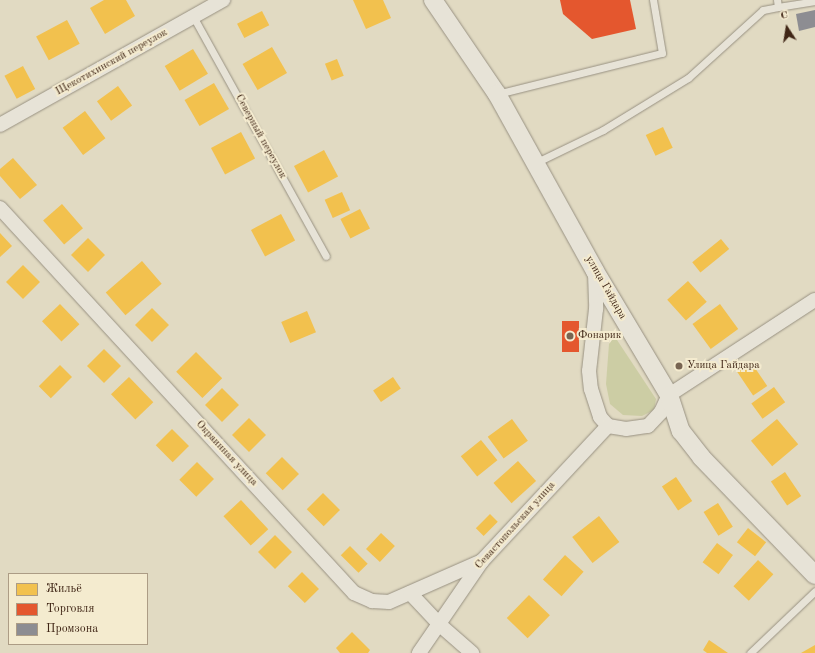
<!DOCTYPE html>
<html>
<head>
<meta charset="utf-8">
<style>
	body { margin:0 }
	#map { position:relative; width:815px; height:653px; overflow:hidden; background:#e1dac2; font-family:"Old Standard TT",serif }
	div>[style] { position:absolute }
	.green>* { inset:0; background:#cccda4 }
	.homes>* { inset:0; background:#f2c14e; transform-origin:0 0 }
	.shops>* { inset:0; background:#e4572e; transform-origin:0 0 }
	.industry>* { inset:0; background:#8d8d92 }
	.roads { filter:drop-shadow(0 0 1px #989182) drop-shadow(0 0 1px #989182) }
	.service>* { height:7px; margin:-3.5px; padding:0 3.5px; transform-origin:3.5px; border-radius:3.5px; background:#e7e3d7 }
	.minor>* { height:14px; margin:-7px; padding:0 7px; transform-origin:7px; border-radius:7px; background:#e7e3d7 }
	.tertiary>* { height:18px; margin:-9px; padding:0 9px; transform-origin:9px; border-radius:9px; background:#e7e3d7 }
	.dots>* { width:11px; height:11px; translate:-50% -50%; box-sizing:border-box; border:2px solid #f4ebcf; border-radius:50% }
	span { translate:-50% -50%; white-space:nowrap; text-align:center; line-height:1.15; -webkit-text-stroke:4px #f4ebcf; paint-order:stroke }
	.street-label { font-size:11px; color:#402616 }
	.poi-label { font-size:11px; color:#402616 }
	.left { translate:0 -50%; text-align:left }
	.legend { position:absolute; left:8px; top:573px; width:140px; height:72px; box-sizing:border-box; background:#f4ebcf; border:1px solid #ac9c85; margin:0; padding:5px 7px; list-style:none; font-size:12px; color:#402616 }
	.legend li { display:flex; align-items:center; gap:8px; height:20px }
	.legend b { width:20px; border:1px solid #ac9c85 }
	.north { position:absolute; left:767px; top:8px; width:40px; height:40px; -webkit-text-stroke:3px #f4ebcf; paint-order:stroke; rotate:348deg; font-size:11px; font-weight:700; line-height:16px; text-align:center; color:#402616 }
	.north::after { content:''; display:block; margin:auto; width:14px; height:18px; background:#402616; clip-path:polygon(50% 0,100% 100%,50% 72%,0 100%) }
</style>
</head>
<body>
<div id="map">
	<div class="green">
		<i style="clip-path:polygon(612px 340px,617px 340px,656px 399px,654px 410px,642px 416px,623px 415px,610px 404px,606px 384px,609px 344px)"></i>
	</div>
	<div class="homes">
		<i style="clip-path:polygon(104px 0,126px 0,135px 16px,105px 34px,90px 8px)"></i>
		<i style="clip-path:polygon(353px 0,383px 0,391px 18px,366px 29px)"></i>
		<i style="left:262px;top:11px;width:16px;height:28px;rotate:63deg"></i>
		<i style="left:67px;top:20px;width:27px;height:35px;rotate:62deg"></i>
		<i style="left:272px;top:47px;width:30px;height:34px;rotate:60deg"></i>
		<i style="left:193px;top:49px;width:29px;height:33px;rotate:59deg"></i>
		<i style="left:337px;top:59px;width:18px;height:13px;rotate:68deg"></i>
		<i style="left:23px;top:66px;width:26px;height:21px;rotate:62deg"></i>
		<i style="left:214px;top:83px;width:30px;height:34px;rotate:60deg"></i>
		<i style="left:118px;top:86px;width:24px;height:26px;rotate:54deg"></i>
		<i style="left:85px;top:111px;width:34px;height:28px;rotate:53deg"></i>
		<i style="left:663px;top:127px;width:23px;height:19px;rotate:65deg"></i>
		<i style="left:241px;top:132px;width:30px;height:34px;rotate:62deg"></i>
		<i style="left:324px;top:150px;width:30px;height:34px;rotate:62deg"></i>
		<i style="clip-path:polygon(13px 158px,37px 185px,20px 199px,0 176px,0 169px)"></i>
		<i style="left:342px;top:192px;width:20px;height:19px;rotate:66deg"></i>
		<i style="left:62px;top:204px;width:32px;height:25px;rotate:49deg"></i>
		<i style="left:360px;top:209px;width:22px;height:22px;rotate:63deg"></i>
		<i style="left:281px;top:214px;width:30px;height:34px;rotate:62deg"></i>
		<i style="clip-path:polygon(0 233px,12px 246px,0 257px)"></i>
		<i style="left:88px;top:238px;width:24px;height:24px;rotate:45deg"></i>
		<i style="left:721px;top:239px;width:13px;height:37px;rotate:51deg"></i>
		<i style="left:142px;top:261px;width:30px;height:48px;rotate:49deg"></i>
		<i style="left:23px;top:265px;width:24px;height:24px;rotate:45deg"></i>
		<i style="left:688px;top:281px;width:28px;height:28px;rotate:48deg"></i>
		<i style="left:60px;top:304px;width:28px;height:25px;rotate:46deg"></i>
		<i style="left:720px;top:304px;width:31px;height:34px;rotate:54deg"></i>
		<i style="left:152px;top:308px;width:24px;height:24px;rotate:45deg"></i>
		<i style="left:307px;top:311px;width:23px;height:28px;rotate:67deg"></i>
		<i style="left:104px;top:349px;width:24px;height:24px;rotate:45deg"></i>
		<i style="left:196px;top:352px;width:37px;height:28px;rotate:45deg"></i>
		<i style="left:751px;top:362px;width:29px;height:17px;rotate:56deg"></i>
		<i style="left:60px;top:365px;width:17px;height:30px;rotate:45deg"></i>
		<i style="left:129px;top:377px;width:35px;height:25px;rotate:46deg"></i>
		<i style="left:393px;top:377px;width:14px;height:24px;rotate:56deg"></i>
		<i style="left:774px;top:387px;width:19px;height:28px;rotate:54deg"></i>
		<i style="left:222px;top:388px;width:24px;height:24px;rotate:45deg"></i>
		<i style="left:249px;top:418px;width:24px;height:24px;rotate:45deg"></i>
		<i style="left:512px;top:419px;width:27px;height:30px;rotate:54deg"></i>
		<i style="left:777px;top:419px;width:33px;height:34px;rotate:50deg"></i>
		<i style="left:172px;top:429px;width:24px;height:23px;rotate:45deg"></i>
		<i style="left:481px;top:440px;width:26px;height:26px;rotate:51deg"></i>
		<i style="left:282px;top:457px;width:24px;height:23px;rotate:45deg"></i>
		<i style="left:518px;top:461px;width:27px;height:33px;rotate:48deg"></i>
		<i style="left:197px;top:462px;width:24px;height:25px;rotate:45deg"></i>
		<i style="left:785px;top:472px;width:29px;height:17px;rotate:56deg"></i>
		<i style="left:676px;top:477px;width:29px;height:17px;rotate:56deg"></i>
		<i style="left:323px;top:493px;width:24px;height:23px;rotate:45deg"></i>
		<i style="left:241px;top:500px;width:40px;height:24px;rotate:47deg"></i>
		<i style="left:718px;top:503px;width:28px;height:17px;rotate:58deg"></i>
		<i style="left:490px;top:514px;width:11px;height:20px;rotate:45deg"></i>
		<i style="left:599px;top:516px;width:33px;height:34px;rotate:52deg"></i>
		<i style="left:748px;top:528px;width:23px;height:18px;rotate:38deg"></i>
		<i style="left:381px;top:533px;width:19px;height:22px;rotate:43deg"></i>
		<i style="left:275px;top:535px;width:24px;height:24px;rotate:45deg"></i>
		<i style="left:717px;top:543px;width:20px;height:24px;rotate:37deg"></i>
		<i style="left:350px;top:546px;width:25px;height:13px;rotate:45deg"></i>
		<i style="left:565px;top:555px;width:25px;height:33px;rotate:42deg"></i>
		<i style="left:758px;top:560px;width:21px;height:36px;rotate:43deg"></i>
		<i style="left:302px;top:572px;width:24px;height:20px;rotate:45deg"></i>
		<i style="left:529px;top:595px;width:29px;height:32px;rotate:44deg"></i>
		<i style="clip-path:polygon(352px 632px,370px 650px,368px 653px,340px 653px,336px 648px)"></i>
		<i style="clip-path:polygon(709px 640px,728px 653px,707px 653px,703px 650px)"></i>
		<i style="clip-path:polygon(815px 645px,815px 653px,801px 653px)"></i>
	</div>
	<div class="shops">
		<i style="clip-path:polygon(560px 0,630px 0,636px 29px,592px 39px,563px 14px)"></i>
		<i style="left:562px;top:321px;width:17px;height:31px"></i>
	</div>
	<div class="industry">
		<i style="clip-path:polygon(815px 10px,815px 27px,799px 31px,796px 14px)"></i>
	</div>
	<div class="roads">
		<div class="service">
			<i style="left:778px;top:7px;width:37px;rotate:-9deg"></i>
			<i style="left:194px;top:18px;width:272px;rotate:61deg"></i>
			<i style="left:497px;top:94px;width:170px;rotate:-14deg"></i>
			<i style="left:662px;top:53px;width:54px;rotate:-99.6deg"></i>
			<i style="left:535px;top:163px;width:76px;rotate:-25.9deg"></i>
			<i style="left:603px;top:130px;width:100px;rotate:-31.5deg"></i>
			<i style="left:688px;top:78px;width:101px;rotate:-42.2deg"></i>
			<i style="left:763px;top:10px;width:15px;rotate:-11deg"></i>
			<i style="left:778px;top:7px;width:7px;rotate:-98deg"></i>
			<i style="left:750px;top:653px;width:90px;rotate:-43.6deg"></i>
		</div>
		<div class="minor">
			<i style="left:0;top:125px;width:256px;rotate:-29.3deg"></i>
			<i style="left:0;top:208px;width:523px;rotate:47.4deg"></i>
			<i style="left:354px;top:593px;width:20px;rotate:24deg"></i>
			<i style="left:372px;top:601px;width:17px;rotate:3deg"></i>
			<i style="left:389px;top:602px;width:102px;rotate:-23.8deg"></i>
			<i style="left:595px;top:273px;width:36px;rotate:88deg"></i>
			<i style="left:596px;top:309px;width:62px;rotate:96.4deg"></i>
			<i style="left:589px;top:371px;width:18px;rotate:84deg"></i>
			<i style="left:591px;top:389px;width:29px;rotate:72deg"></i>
			<i style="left:600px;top:417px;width:12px;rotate:48deg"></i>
			<i style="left:608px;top:426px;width:18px;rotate:9deg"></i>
			<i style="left:626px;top:429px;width:22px;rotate:-8deg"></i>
			<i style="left:648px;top:426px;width:19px;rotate:-47deg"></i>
			<i style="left:661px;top:412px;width:19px;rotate:-65deg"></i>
			<i style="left:669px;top:395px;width:174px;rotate:-33.1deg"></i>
			<i style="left:410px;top:593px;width:44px;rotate:46.8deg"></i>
			<i style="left:440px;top:625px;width:43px;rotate:41.2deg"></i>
			<i style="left:419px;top:653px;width:112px;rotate:-55.6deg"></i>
			<i style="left:482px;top:561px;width:185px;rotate:-47deg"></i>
		</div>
		<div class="tertiary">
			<i style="left:433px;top:0;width:114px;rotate:55.8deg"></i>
			<i style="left:497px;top:94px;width:202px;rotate:61deg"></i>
			<i style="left:595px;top:271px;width:144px;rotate:59.2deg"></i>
			<i style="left:669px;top:395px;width:38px;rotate:72deg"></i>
			<i style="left:681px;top:431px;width:33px;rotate:52deg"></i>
			<i style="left:701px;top:457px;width:164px;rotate:46deg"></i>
		</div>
	</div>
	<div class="dots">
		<i style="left:570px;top:336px;background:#786552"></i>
		<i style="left:679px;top:366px;background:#786552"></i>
	</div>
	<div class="street-label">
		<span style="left:112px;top:63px;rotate:-29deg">Щекотихинский переулок</span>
		<span style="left:260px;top:137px;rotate:61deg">Северный переулок</span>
		<span style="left:605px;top:288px;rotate:60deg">улица Гайдара</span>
		<span style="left:226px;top:454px;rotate:47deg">Окраинная улица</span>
		<span style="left:516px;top:526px;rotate:-48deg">Севастопольская улица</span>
	</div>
	<div class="poi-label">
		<span class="left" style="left:578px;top:336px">Фонарик</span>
		<span class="left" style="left:687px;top:366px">Улица Гайдара</span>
	</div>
	<ul class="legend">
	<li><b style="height:11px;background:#f2c14e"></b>Жильё</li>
	<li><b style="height:11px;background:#e4572e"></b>Торговля</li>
	<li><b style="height:11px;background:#8d8d92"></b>Промзона</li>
	</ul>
	<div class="north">С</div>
</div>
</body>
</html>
